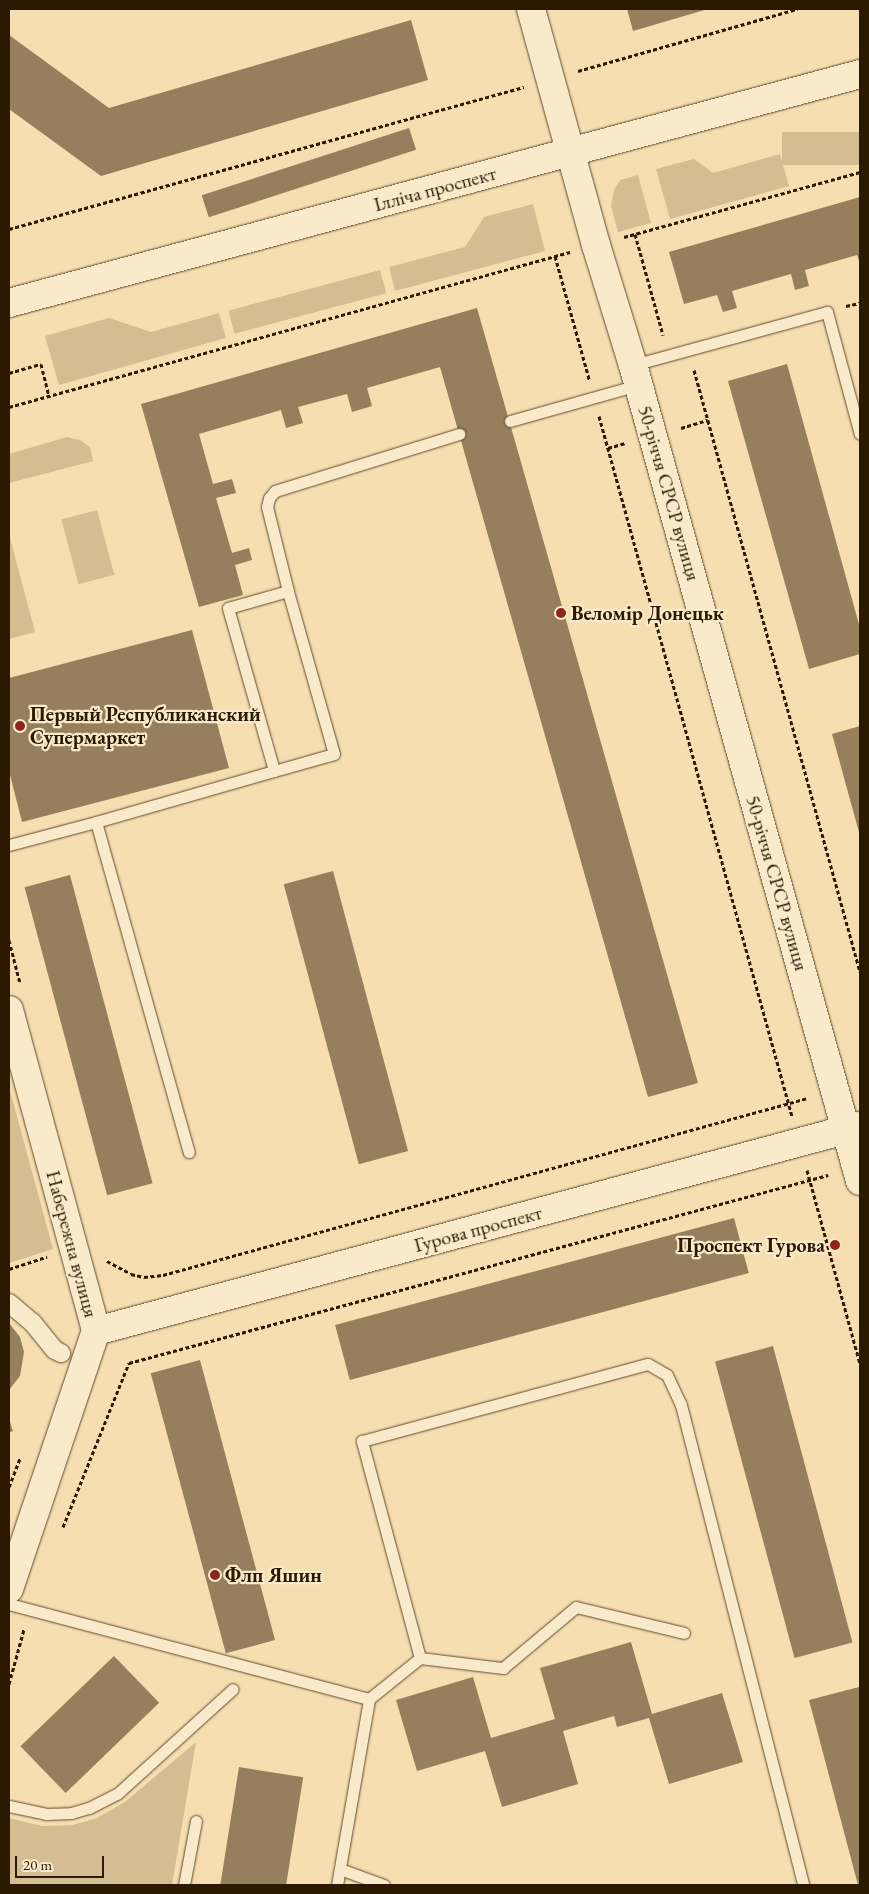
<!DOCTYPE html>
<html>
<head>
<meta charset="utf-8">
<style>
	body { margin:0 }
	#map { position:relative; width:869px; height:1894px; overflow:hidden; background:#f7deb0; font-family:"EB Garamond",serif }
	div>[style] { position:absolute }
	.green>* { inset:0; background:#d4bd92; transform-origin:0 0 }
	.building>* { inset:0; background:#957f5c; transform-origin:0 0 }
	.path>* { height:3px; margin-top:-1.5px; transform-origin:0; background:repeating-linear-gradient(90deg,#2b1902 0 4px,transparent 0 6.5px) }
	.roads { filter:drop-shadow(0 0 1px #5e4a2e) drop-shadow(0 0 1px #5e4a2e) }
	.service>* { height:11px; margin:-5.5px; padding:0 5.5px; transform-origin:5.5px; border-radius:5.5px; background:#faeacc }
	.pedestrian>* { height:18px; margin:-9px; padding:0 9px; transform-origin:9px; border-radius:9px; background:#faeacc }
	.tertiary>* { height:28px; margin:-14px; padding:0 14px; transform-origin:14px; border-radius:14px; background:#faeacc }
	.secondary>* { height:28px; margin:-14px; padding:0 14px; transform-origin:14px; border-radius:14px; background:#faeacc }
	.dots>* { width:14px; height:14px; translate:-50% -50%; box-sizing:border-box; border:2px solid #faeacc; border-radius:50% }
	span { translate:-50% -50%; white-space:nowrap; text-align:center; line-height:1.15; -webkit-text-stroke:4.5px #faeacc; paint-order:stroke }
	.street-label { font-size:20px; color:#2b1902 }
	.poi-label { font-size:20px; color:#2b1902; font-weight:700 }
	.left { translate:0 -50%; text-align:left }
	.right { translate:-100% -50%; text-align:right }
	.frame { position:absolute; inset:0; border:10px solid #2b1902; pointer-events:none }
	.scale { position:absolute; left:15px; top:1856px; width:89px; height:22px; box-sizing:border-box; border:2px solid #2b1902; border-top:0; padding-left:6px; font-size:15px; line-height:18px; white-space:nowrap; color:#2b1902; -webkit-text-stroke:4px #faeacc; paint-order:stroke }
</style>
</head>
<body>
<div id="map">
	<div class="green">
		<i style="left:860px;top:132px;width:33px;height:78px;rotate:90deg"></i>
		<i style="clip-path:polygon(780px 154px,789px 186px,670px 219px,656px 169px,694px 159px,713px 173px)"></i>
		<i style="clip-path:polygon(638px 175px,651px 223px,618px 232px,611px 206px,614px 190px,620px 180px)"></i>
		<i style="clip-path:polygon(533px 204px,545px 251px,395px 291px,389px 267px,465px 247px,484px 217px)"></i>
		<i style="left:380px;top:270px;width:24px;height:157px;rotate:75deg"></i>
		<i style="clip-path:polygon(219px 313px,226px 338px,59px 385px,45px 336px,109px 318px,151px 332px)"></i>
		<i style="clip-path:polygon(67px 437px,80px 440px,90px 447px,93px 461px,9px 483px,9px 454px)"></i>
		<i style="left:97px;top:510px;width:67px;height:37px;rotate:75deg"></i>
		<i style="clip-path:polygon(9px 534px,35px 632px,9px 639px)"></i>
		<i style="clip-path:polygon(9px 1087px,53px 1249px,9px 1263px)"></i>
		<i style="clip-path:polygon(196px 1742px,172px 1885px,9px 1885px,9px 1818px,42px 1826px,72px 1825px,97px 1818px,125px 1802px)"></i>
	</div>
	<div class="building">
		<i style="clip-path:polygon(627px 9px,708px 9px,633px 31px)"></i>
		<i style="clip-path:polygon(411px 20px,428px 80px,101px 176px,9px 109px,9px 35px,109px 108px)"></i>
		<i style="left:409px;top:128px;width:23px;height:218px;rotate:72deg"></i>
		<i style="clip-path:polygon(860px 197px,860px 264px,857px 255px,805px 270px,809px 286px,795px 290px,791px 274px,732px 291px,737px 308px,723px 312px,717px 295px,684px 304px,669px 252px)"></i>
		<i style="clip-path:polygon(477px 308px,698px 1083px,648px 1097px,440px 367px,367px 388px,372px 406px,352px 412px,347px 394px,298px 407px,303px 423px,286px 428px,281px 410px,199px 434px,213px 484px,232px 479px,236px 493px,216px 498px,232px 553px,249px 548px,252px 560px,235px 565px,243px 595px,199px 607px,141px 404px)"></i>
		<i style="clip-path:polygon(787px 364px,860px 628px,860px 654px,809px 669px,728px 381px)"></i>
		<i style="clip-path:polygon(192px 630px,229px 768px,22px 822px,9px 771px,9px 678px)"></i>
		<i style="clip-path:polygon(860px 726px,860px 836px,832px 734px)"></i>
		<i style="left:333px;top:871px;width:290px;height:51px;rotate:75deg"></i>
		<i style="left:70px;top:875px;width:319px;height:47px;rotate:75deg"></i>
		<i style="left:734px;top:1218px;width:57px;height:413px;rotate:75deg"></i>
		<i style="clip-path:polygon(9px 1323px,20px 1337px,24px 1352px,20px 1376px,9px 1390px)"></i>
		<i style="left:773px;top:1346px;width:307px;height:60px;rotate:75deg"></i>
		<i style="left:200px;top:1360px;width:290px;height:51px;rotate:75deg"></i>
		<i style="clip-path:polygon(9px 1419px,13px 1431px,9px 1433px)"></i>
		<i style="clip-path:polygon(631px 1642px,652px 1714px,722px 1693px,743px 1762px,669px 1784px,649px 1718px,617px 1727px,614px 1716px,563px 1731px,578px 1784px,502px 1807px,485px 1751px,417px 1771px,396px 1700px,473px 1677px,491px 1738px,555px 1719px,540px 1668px)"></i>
		<i style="left:114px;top:1656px;width:65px;height:130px;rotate:46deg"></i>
		<i style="clip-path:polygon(859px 1687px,860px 1885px,858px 1885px,809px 1700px)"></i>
		<i style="left:239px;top:1767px;width:65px;height:120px;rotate:9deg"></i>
	</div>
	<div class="path">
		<i style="left:578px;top:71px;width:228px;rotate:-15.8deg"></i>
		<i style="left:9px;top:229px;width:534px;rotate:-15.42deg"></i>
		<i style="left:635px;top:234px;width:105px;rotate:74.5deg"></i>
		<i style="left:624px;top:237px;width:245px;rotate:-15.4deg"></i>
		<i style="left:555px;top:256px;width:128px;rotate:74.5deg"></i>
		<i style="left:846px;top:306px;width:14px;rotate:-12deg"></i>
		<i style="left:694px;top:370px;width:624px;rotate:74.58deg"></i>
		<i style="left:9px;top:373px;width:33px;rotate:-16deg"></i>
		<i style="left:41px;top:364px;width:33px;rotate:76deg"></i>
		<i style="left:9px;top:407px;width:582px;rotate:-15.45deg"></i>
		<i style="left:599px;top:416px;width:726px;rotate:74.59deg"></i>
		<i style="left:681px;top:428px;width:28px;rotate:-17deg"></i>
		<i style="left:608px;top:448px;width:19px;rotate:-16deg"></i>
		<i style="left:9px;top:940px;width:44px;rotate:75.7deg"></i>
		<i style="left:807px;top:1170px;width:201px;rotate:74.7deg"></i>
		<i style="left:107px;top:1261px;width:27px;rotate:28deg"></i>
		<i style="left:131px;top:1274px;width:13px;rotate:13deg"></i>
		<i style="left:144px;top:1277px;width:19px;rotate:-6deg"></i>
		<i style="left:163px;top:1275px;width:669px;rotate:-15.35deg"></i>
		<i style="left:9px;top:1269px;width:40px;rotate:-18deg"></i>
		<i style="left:9px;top:1487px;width:31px;rotate:-69deg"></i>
		<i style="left:63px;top:1527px;width:177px;rotate:-68.1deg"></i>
		<i style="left:129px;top:1363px;width:724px;rotate:-15.05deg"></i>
		<i style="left:9px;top:1684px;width:57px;rotate:-74.7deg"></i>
	</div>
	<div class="roads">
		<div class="service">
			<i style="left:633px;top:365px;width:201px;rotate:-15.3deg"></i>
			<i style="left:827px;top:312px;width:126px;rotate:74.9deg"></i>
			<i style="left:510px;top:421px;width:133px;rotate:-15.7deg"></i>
			<i style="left:288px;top:591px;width:87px;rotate:-104deg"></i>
			<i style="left:267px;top:507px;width:9px;rotate:-77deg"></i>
			<i style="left:269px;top:498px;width:9px;rotate:-49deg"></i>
			<i style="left:275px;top:491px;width:193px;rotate:-17.2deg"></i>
			<i style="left:96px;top:822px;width:343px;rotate:74.3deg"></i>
			<i style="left:9px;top:845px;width:90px;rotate:-14.8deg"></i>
			<i style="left:96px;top:822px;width:185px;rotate:-16deg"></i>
			<i style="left:274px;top:771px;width:62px;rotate:-15.8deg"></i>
			<i style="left:334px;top:754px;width:169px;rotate:-105.8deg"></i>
			<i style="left:288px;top:591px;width:62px;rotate:164.2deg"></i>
			<i style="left:228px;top:608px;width:169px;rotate:74.2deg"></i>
			<i style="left:9px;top:1604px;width:372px;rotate:14.8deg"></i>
			<i style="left:420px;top:1658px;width:84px;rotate:6.9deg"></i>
			<i style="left:503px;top:1668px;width:95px;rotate:-39.9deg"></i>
			<i style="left:576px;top:1607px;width:111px;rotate:13.5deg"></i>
			<i style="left:9px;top:1806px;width:38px;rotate:12deg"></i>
			<i style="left:46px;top:1814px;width:25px;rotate:-2deg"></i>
			<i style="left:71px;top:1813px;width:19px;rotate:-16deg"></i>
			<i style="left:89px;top:1808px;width:31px;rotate:-27deg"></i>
			<i style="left:117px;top:1794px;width:156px;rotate:-42.2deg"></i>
			<i style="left:340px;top:1869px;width:47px;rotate:20deg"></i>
			<i style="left:184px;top:1885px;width:65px;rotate:-79.4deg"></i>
			<i style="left:337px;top:1885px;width:189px;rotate:-80.2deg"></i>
			<i style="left:369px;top:1699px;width:65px;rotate:-38.8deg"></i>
			<i style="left:420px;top:1658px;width:225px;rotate:-105deg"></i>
			<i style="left:362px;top:1441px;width:296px;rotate:-15.1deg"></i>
			<i style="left:648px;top:1364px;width:22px;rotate:30deg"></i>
			<i style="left:667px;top:1375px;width:33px;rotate:65deg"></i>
			<i style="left:681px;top:1405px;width:495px;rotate:75.7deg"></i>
		</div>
		<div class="pedestrian">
			<i style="left:9px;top:1303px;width:30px;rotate:40deg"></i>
			<i style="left:32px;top:1322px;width:36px;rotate:51deg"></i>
			<i style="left:55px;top:1350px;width:7px;rotate:27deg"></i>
		</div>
		<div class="tertiary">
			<i style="left:531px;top:9px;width:245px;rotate:74.6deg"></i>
			<i style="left:596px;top:245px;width:126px;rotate:72.9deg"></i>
			<i style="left:633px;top:365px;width:847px;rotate:74.45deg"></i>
			<i style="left:9px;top:1589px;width:272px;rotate:-71.4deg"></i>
		</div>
		<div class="secondary">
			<i style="left:9px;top:303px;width:881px;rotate:-15.06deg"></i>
			<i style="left:9px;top:1010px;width:333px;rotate:74.8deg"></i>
			<i style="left:96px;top:1331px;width:791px;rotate:-15.02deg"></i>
		</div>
	</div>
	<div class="dots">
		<i style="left:561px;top:613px;background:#8f2418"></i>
		<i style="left:20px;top:726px;background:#8f2418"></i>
		<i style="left:835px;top:1245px;background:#8f2418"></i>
		<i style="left:215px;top:1575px;background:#8f2418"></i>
	</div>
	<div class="street-label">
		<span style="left:435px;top:189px;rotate:-15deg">Ілліча проспект</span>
		<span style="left:669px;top:493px;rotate:74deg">50-річчя СРСР вулиця</span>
		<span style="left:777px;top:883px;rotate:74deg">50-річчя СРСР вулиця</span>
		<span style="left:478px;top:1229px;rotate:-15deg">Гурова проспект</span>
		<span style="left:72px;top:1244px;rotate:75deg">Набережна вулиця</span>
	</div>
	<div class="poi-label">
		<span class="left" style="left:571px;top:613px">Веломір Донецьк</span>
		<span class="left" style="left:30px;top:726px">Первый Республиканский<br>Супермаркет</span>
		<span class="right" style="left:825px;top:1245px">Проспект Гурова</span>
		<span class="left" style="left:225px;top:1575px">Флп Яшин</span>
	</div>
	<div class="frame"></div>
	<div class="scale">20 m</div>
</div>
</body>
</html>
